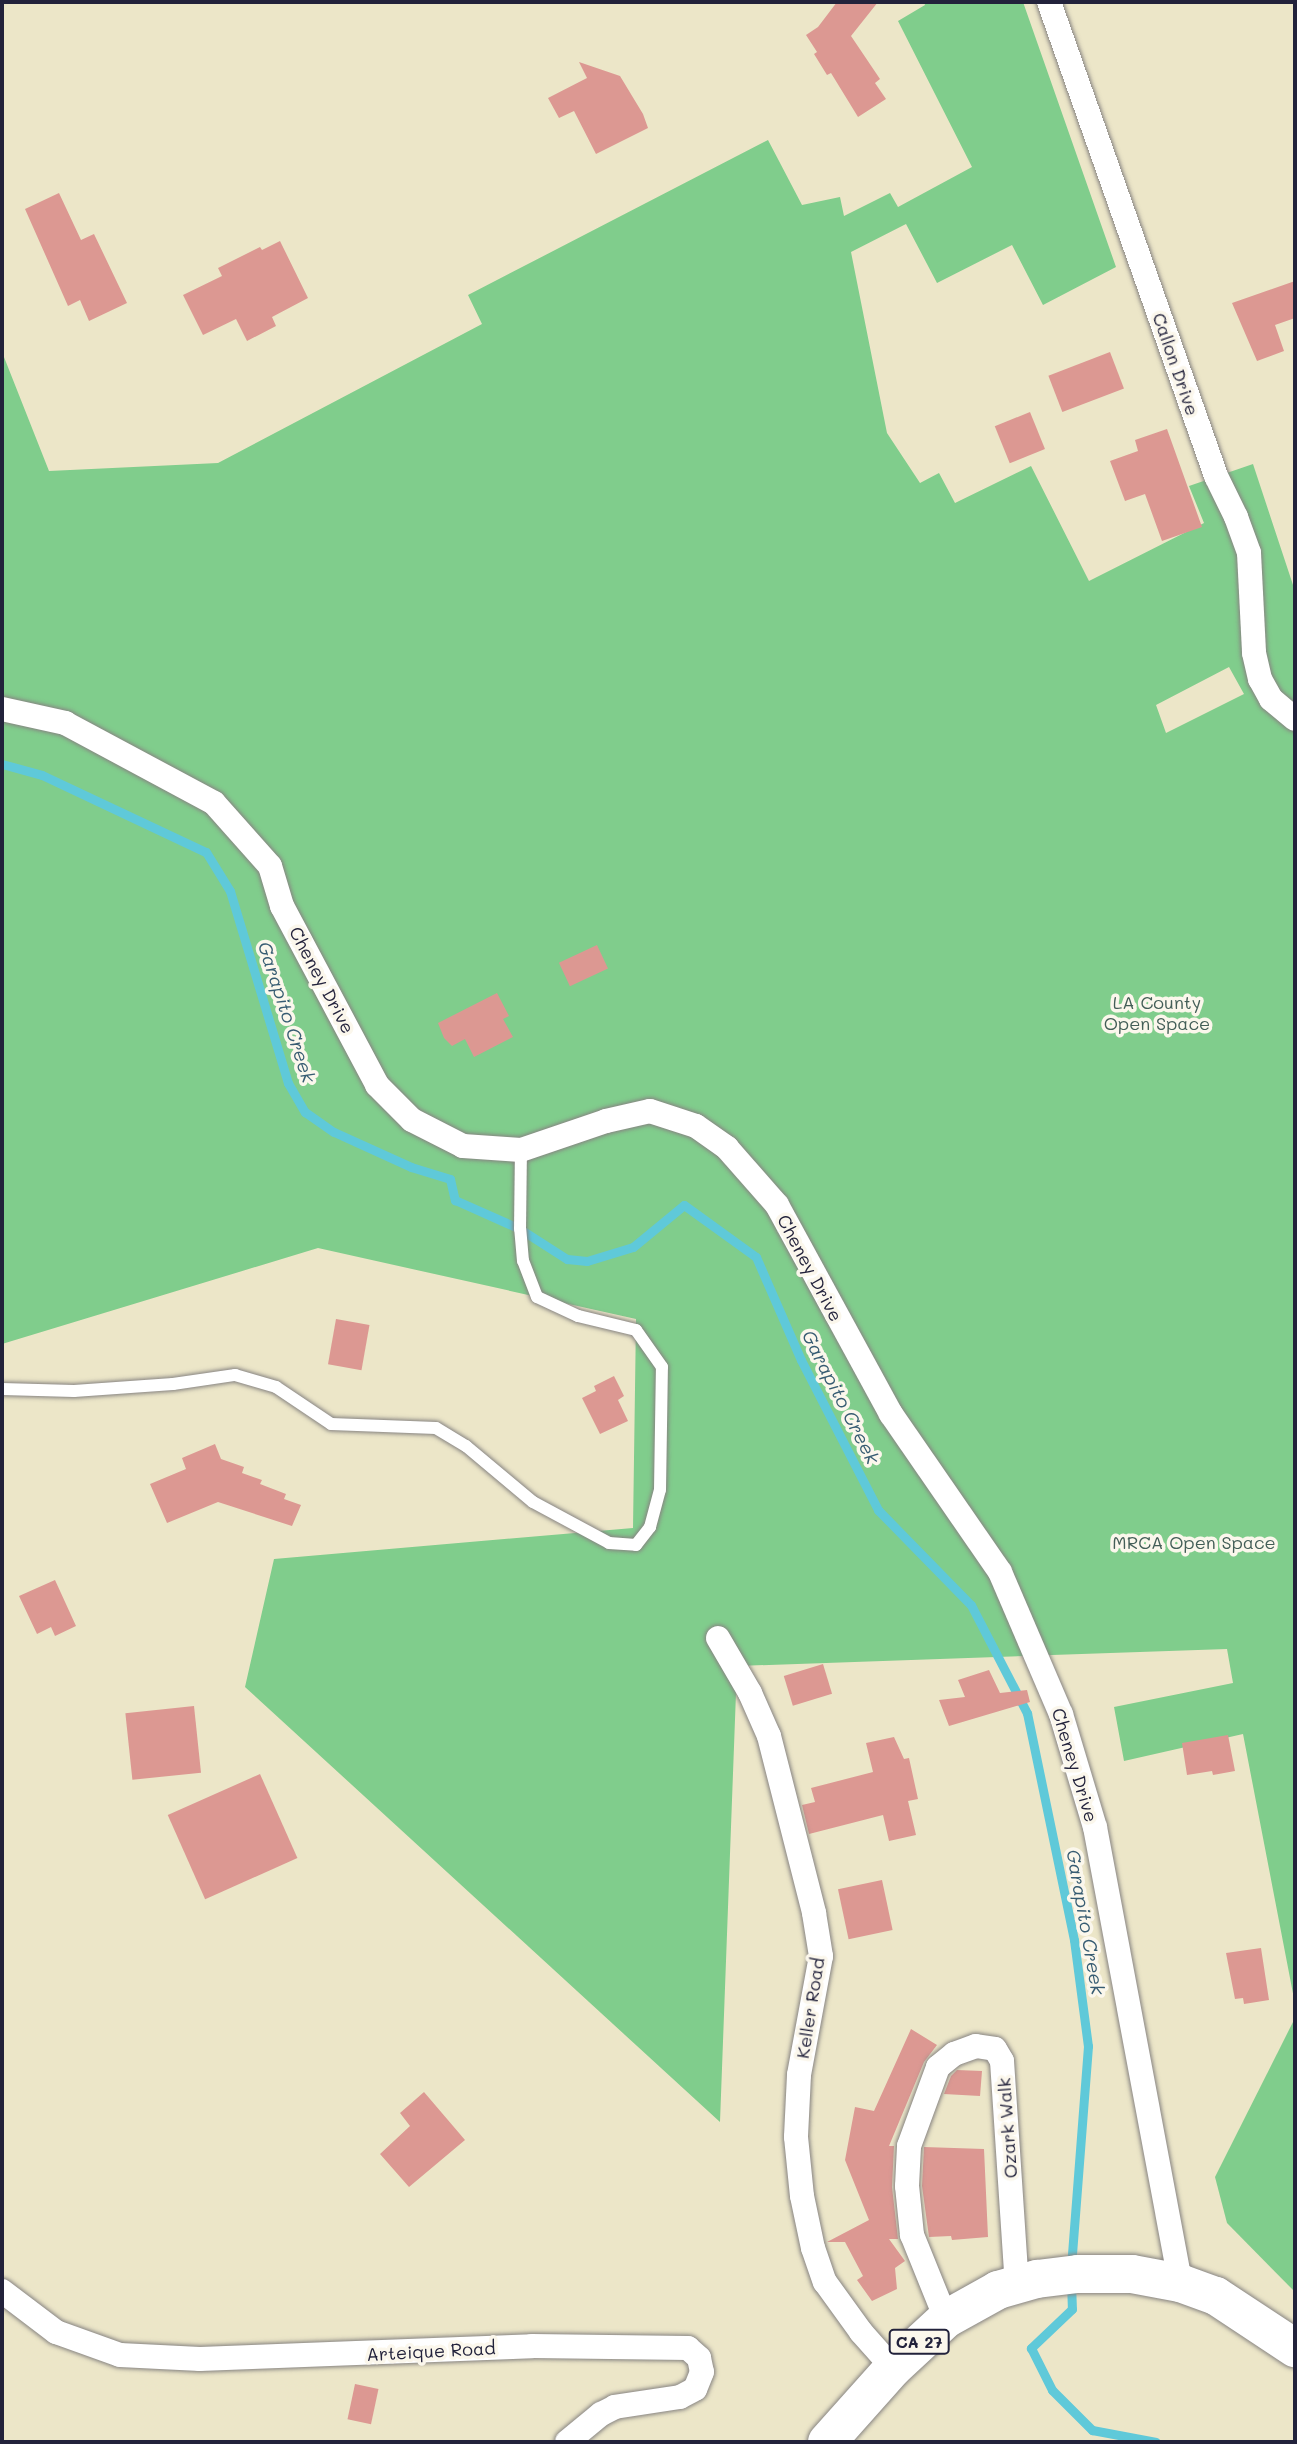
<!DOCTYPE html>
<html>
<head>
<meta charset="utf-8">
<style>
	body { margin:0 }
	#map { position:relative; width:1297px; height:2444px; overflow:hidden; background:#ece6c8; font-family:Mali,sans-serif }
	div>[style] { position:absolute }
	.green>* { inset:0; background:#80cd8c }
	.stream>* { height:9px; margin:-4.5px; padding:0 4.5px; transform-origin:4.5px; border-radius:4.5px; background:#5fc9d9 }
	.building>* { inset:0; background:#dc9892; transform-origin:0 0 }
	.roads { filter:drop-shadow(0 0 2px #878482) drop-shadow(0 0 2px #878482) }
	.service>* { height:12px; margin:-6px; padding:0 6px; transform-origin:6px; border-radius:6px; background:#fff }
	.minor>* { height:24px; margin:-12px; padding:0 12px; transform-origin:12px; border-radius:12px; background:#fff }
	.primary>* { height:38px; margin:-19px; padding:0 19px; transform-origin:19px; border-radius:19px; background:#fff }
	span { translate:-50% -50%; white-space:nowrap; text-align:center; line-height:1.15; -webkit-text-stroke:7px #fbf7ec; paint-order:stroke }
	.shield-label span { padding:2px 5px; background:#fbf7ec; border:2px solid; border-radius:5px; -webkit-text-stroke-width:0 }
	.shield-label { font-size:16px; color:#22223b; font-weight:700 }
	.street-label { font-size:18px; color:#22223b }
	.park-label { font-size:18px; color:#435e57 }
	.water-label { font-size:19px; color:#375c72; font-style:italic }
	.frame { position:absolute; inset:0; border:4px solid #22223b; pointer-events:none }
</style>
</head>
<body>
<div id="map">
	<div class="green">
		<i style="clip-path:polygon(evenodd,924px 2px,1023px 2px,1116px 267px,1043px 305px,1012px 245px,937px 283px,906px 224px,851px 252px,887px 433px,920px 483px,939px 473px,955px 503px,1031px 466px,1089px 581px,1204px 523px,1189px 486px,1253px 464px,1295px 591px,1295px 2004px,1243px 1734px,1124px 1761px,1114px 1707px,1233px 1683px,1227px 1649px,737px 1666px,720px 2122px,245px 1687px,274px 1559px,633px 1528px,636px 1319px,318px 1248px,2px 1344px,2px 352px,49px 471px,218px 463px,482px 324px,468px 295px,768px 140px,802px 205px,840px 197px,844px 216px,890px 193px,898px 207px,972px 167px,898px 21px,925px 5px,924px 2px,1229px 667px,1244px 694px,1166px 733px,1156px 705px,1229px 667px)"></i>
		<i style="clip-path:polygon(1295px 2018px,1295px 2292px,1227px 2223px,1215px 2177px)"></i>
	</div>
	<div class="stream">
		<i style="left:2px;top:764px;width:41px;rotate:15.4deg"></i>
		<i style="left:42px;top:775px;width:181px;rotate:25.2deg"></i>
		<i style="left:206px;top:852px;width:46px;rotate:58.4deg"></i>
		<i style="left:230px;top:891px;width:201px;rotate:73.2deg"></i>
		<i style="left:288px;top:1083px;width:34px;rotate:60deg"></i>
		<i style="left:305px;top:1112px;width:35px;rotate:35deg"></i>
		<i style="left:334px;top:1132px;width:85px;rotate:24.4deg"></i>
		<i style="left:411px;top:1167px;width:41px;rotate:17.1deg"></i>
		<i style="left:450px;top:1179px;width:22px;rotate:77deg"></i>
		<i style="left:455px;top:1200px;width:71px;rotate:24deg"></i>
		<i style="left:520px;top:1229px;width:56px;rotate:32.6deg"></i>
		<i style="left:567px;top:1259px;width:20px;rotate:6deg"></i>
		<i style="left:587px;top:1261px;width:48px;rotate:-16.9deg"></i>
		<i style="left:633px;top:1247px;width:66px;rotate:-39.5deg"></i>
		<i style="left:684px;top:1205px;width:89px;rotate:35.8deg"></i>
		<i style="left:756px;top:1257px;width:112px;rotate:66.4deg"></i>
		<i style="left:801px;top:1360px;width:169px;rotate:62.8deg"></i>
		<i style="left:878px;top:1510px;width:133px;rotate:45.6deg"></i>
		<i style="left:971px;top:1605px;width:122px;rotate:62.6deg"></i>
		<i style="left:1027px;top:1713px;width:232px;rotate:78.3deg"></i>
		<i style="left:1074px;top:1940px;width:107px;rotate:82.5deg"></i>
		<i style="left:1088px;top:2046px;width:220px;rotate:94.4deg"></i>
		<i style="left:1071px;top:2282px;width:27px;rotate:88deg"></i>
		<i style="left:1072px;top:2309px;width:57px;rotate:136.4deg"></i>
		<i style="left:1031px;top:2348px;width:47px;rotate:63.4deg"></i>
		<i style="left:1052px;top:2390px;width:57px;rotate:45deg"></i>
		<i style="left:1092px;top:2430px;width:65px;rotate:10.6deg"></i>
	</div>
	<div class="building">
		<i style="clip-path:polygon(837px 2px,878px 2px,851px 36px,880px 79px,875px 83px,886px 99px,858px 117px,831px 73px,827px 75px,814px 54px,817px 52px,806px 35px,818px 27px)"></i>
		<i style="clip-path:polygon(579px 62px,620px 76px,643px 114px,648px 128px,596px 154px,574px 111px,559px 118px,548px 98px,587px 78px)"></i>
		<i style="clip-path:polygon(59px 193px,81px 240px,94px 234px,127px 303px,89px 321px,80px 300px,68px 306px,25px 209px)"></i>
		<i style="clip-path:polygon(280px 241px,308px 298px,272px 317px,276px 326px,247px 341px,236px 319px,203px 335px,183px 295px,222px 276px,218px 268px,260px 247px,262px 250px)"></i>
		<i style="clip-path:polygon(1295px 281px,1295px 318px,1275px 325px,1284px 351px,1257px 361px,1232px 303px)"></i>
		<i style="left:1110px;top:352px;width:39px;height:66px;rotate:69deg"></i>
		<i style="left:1030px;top:412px;width:40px;height:38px;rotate:68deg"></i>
		<i style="clip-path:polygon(1167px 429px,1202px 527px,1162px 541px,1145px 494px,1125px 501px,1110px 461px,1138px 451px,1135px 440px)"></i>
		<i style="left:597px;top:945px;width:26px;height:42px;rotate:65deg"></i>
		<i style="clip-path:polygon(497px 993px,509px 1016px,503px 1019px,513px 1037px,474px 1057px,465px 1039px,452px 1046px,444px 1038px,438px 1023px)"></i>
		<i style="left:336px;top:1319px;width:34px;height:46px;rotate:10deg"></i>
		<i style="clip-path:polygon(614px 1376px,624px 1396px,618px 1400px,628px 1421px,600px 1434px,582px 1398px,596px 1391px,594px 1386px)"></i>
		<i style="clip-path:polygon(215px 1444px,221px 1459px,244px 1467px,242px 1473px,262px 1480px,260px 1484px,286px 1494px,284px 1499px,301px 1505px,292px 1526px,218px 1502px,167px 1523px,150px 1484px,186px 1469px,182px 1458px)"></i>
		<i style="clip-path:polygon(55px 1580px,76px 1626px,55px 1636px,51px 1627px,37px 1634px,19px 1596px)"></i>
		<i style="left:823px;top:1664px;width:31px;height:41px;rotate:73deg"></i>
		<i style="clip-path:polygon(989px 1670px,1000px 1693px,1027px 1690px,1030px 1702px,949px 1726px,939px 1700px,965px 1697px,958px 1680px)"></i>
		<i style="left:194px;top:1706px;width:67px;height:69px;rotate:84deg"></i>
		<i style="clip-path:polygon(1228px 1735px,1235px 1771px,1213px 1775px,1212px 1771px,1187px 1775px,1182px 1743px)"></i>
		<i style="clip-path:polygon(894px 1737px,904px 1759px,909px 1758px,918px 1799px,908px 1801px,916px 1835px,889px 1841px,883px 1815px,809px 1834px,802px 1805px,815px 1802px,811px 1788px,873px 1772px,866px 1743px)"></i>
		<i style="left:260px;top:1774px;width:92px;height:101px;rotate:66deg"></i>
		<i style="left:882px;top:1880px;width:51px;height:45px;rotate:78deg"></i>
		<i style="clip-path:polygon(1261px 1948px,1269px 2000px,1244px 2004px,1243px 1998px,1235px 1999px,1226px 1953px)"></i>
		<i style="clip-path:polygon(911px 2029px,937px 2045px,924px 2062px,889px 2146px,894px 2146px,892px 2187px,898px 2239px,889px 2239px,905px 2261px,895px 2268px,897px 2289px,872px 2301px,857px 2280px,863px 2276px,845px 2242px,827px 2242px,869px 2220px,845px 2160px,855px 2107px,874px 2111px)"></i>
		<i style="clip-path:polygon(957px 2070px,982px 2071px,980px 2096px,944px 2094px,951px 2076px)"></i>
		<i style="clip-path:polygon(424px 2092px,465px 2140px,409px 2187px,380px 2154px,410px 2126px,400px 2113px)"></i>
		<i style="clip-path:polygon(924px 2147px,984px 2149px,988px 2237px,952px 2240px,951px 2236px,929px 2237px,922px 2186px)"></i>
		<i style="left:355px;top:2384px;width:24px;height:36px;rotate:12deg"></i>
	</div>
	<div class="roads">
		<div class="service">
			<i style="left:2px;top:1389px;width:72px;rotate:1.6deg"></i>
			<i style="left:74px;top:1391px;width:99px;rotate:-4deg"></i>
			<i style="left:173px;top:1384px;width:63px;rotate:-8.3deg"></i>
			<i style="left:235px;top:1375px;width:43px;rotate:16.3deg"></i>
			<i style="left:276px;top:1387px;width:66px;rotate:33.9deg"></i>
			<i style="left:331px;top:1424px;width:105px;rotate:2.2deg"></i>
			<i style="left:436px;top:1428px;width:35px;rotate:31deg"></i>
			<i style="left:466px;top:1446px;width:87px;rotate:39.9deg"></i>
			<i style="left:533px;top:1502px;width:86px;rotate:28.3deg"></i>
			<i style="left:609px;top:1543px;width:27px;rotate:4deg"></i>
			<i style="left:636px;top:1545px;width:23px;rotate:-52deg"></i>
			<i style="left:650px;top:1527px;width:38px;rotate:-75deg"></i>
			<i style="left:660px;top:1490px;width:123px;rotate:-89.1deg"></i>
			<i style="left:662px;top:1367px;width:45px;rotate:-125.1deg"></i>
			<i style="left:636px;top:1330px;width:60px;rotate:-166.4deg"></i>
			<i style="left:578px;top:1316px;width:45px;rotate:-155.1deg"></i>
			<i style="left:537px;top:1297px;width:39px;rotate:-111deg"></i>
			<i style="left:523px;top:1261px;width:32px;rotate:-95deg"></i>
			<i style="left:520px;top:1229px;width:79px;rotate:-89.3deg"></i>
		</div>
		<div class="minor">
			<i style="left:1049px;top:2px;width:503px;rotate:70.59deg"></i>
			<i style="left:1216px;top:476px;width:46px;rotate:64deg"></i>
			<i style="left:1236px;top:517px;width:38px;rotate:70deg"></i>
			<i style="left:1249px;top:553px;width:100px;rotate:87.1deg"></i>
			<i style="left:1254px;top:653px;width:27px;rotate:77deg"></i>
			<i style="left:1260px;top:679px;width:23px;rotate:61deg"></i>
			<i style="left:1271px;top:699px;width:31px;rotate:40deg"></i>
			<i style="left:2px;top:709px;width:65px;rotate:12.5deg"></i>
			<i style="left:65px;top:723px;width:169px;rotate:28.2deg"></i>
			<i style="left:214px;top:803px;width:84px;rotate:48.4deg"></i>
			<i style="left:270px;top:866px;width:42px;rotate:73.3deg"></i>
			<i style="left:282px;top:906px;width:203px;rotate:62deg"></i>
			<i style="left:377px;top:1085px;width:49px;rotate:45deg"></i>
			<i style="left:412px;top:1120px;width:57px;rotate:27deg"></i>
			<i style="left:463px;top:1146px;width:58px;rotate:3.9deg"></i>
			<i style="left:521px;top:1150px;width:90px;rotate:-18.8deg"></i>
			<i style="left:606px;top:1121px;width:45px;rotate:-12.8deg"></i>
			<i style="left:650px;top:1111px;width:48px;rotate:18.1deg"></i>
			<i style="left:696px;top:1126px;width:38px;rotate:35deg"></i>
			<i style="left:727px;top:1148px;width:76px;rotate:48.7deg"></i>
			<i style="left:777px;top:1205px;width:238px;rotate:61.4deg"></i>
			<i style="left:891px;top:1414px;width:192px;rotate:55.4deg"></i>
			<i style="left:1000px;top:1572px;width:155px;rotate:66.8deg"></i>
			<i style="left:1061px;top:1714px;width:118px;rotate:73.3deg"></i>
			<i style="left:1095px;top:1827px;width:464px;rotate:79.4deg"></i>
			<i style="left:718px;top:1638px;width:64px;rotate:59.8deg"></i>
			<i style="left:750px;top:1693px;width:47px;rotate:66.2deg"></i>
			<i style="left:769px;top:1736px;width:183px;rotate:75.7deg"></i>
			<i style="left:814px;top:1913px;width:44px;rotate:80.8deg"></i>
			<i style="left:821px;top:1956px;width:121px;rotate:100.5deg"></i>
			<i style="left:799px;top:2075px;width:62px;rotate:92.8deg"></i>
			<i style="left:796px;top:2137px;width:59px;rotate:84.2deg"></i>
			<i style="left:802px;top:2196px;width:53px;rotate:78.1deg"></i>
			<i style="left:813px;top:2248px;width:36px;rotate:71deg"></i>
			<i style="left:825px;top:2282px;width:62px;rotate:54.2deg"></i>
			<i style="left:861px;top:2332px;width:48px;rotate:48.4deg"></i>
			<i style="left:2px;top:2291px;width:68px;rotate:37.2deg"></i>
			<i style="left:56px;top:2332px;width:68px;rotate:19.8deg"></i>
			<i style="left:120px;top:2355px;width:80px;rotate:2.9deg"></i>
			<i style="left:200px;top:2359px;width:332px;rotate:-2.2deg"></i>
			<i style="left:532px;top:2346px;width:156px;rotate:0.7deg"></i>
			<i style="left:688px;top:2348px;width:15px;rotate:42deg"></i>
			<i style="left:699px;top:2358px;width:14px;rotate:78deg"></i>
			<i style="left:702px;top:2372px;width:18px;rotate:112deg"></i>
			<i style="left:695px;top:2389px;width:17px;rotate:152deg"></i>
			<i style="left:680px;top:2397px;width:66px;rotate:171.3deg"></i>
			<i style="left:615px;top:2407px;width:16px;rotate:153deg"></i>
			<i style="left:601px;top:2414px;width:44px;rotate:140.5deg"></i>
			<i style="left:946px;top:2319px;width:91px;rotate:-112deg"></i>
			<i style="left:912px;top:2235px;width:49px;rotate:-95.8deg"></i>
			<i style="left:907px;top:2186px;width:40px;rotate:-87.1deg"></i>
			<i style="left:909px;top:2146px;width:84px;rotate:-69.8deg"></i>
			<i style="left:938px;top:2067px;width:21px;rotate:-39deg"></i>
			<i style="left:954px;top:2054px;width:23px;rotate:-20deg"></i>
			<i style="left:976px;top:2046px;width:19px;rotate:9deg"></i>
			<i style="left:995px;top:2049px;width:14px;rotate:60deg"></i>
			<i style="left:1002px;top:2061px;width:224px;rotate:86.2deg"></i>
		</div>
		<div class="primary">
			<i style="left:827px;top:2442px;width:99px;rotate:-48.3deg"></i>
			<i style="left:893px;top:2368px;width:72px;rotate:-42.8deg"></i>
			<i style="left:946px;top:2319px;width:60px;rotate:-29.1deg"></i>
			<i style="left:998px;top:2290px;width:41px;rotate:-15.8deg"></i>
			<i style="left:1037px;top:2279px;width:41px;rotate:-7deg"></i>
			<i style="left:1078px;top:2274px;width:54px"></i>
			<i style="left:1132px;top:2274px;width:49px;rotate:10.6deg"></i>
			<i style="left:1180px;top:2283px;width:38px;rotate:20deg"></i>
			<i style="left:1216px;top:2296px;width:95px;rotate:33.4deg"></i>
		</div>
	</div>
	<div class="shield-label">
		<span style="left:919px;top:2342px">CA 27</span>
	</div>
	<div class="street-label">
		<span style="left:1176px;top:364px;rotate:71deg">Callon Drive</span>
		<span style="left:322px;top:980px;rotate:62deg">Cheney Drive</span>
		<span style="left:810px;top:1268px;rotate:62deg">Cheney Drive</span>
		<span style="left:1075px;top:1765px;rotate:73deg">Cheney Drive</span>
		<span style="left:810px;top:2008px;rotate:-81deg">Keller Road</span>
		<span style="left:1007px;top:2128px;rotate:-94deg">Ozark Walk</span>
		<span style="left:431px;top:2351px;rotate:-3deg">Arteique Road</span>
	</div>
	<div class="park-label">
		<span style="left:1157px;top:1013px">LA County<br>Open Space</span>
		<span style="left:1194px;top:1542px">MRCA Open Space</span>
	</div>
	<div class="water-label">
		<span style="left:287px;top:1012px;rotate:72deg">Garapito Creek</span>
		<span style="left:841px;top:1397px;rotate:63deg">Garapito Creek</span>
		<span style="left:1086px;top:1922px;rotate:80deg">Garapito Creek</span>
	</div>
	<div class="frame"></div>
</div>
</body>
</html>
